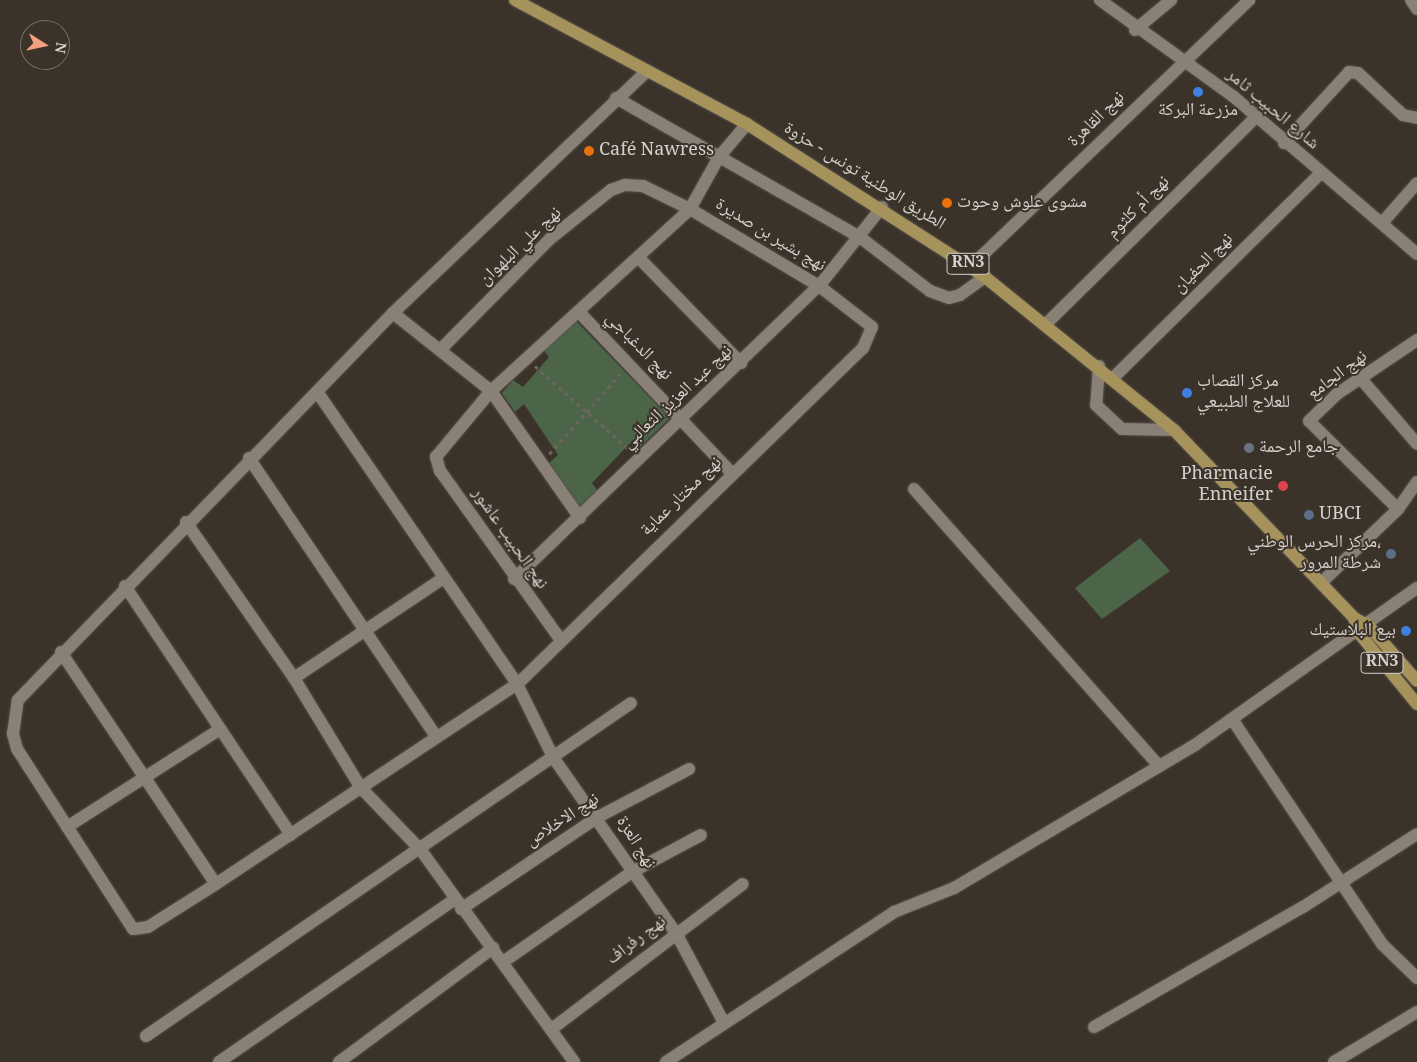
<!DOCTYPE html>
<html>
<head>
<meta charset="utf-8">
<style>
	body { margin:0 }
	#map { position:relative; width:1417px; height:1062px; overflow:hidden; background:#3b332a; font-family:Georgia,"Noto Naskh Arabic",serif }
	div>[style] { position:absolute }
	.green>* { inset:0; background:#4c6548 }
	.path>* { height:2.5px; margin-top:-1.25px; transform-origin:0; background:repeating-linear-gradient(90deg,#6c655d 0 4px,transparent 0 8px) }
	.roads { filter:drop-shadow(0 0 1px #58514a) drop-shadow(0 0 1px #58514a) }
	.minor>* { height:12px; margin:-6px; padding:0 6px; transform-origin:6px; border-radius:6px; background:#898076 }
	.major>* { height:12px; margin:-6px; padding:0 6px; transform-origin:6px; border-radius:6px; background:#a5935b }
	.dots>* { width:14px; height:14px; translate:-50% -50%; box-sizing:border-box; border:2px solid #3b332a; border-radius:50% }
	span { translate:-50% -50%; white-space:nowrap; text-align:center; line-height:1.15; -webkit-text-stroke:4px #3b332a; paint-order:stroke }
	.shield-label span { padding:1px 4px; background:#3b332a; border:1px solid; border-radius:4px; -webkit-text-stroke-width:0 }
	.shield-label { font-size:16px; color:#d5d0cb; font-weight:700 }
	.street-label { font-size:18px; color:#d5d0cb }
	.poi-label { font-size:18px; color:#d5d0cb }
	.left { translate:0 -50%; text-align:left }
	.right { translate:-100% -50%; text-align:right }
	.north { position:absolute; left:20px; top:20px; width:50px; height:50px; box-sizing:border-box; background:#3b332a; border:1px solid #79726a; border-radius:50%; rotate:100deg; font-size:14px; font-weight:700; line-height:20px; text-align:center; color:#d5d0cb }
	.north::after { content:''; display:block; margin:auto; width:18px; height:22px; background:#f2a080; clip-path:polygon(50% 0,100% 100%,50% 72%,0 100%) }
</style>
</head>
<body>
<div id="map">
	<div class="green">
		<i style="clip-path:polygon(576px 321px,670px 418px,639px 448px,633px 440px,592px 483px,597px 490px,579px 507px,549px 463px,558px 455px,524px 404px,515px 412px,502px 393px,513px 380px,523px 387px,549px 357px,543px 350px)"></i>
		<i style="clip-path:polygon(1140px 538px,1170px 571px,1102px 619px,1075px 588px)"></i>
	</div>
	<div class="path">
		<i style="left:535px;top:366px;width:127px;rotate:41.5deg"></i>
		<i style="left:549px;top:454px;width:107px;rotate:-48.4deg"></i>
	</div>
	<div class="roads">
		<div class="minor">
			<i style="left:1100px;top:0;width:165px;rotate:35.9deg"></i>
			<i style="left:1234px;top:97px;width:241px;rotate:40.6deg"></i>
			<i style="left:1411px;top:0;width:11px;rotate:56deg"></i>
			<i style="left:1135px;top:30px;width:47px;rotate:-39.8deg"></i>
			<i style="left:616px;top:98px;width:282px;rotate:29.7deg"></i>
			<i style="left:861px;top:238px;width:87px;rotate:37.5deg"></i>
			<i style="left:930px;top:291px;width:20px;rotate:20deg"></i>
			<i style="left:949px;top:298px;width:11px;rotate:-15deg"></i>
			<i style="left:960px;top:295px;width:31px;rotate:-36deg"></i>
			<i style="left:1284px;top:143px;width:96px;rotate:-47.5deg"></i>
			<i style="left:1349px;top:72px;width:9px;rotate:6deg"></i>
			<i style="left:1358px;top:73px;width:62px;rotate:43deg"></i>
			<i style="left:1403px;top:115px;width:14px;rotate:12deg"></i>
			<i style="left:1382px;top:223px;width:53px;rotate:-48.8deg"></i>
			<i style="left:638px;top:257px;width:148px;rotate:45.8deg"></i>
			<i style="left:971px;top:266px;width:385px;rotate:-43.7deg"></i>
			<i style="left:579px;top:312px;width:222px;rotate:46.5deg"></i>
			<i style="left:393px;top:313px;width:125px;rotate:38.5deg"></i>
			<i style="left:491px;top:391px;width:155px;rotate:55deg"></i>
			<i style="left:1046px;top:324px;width:296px;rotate:-44.6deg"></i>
			<i style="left:441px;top:349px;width:156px;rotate:-45.3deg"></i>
			<i style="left:551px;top:238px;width:77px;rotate:-38.7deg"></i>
			<i style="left:611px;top:190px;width:15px;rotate:-20deg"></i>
			<i style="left:625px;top:185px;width:18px;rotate:3deg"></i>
			<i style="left:643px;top:186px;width:52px;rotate:26.1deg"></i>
			<i style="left:690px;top:209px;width:150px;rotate:30.8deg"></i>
			<i style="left:819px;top:286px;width:67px;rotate:37.7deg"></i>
			<i style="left:872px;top:327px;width:23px;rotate:113deg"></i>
			<i style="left:863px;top:348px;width:482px;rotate:135.8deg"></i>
			<i style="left:517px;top:684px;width:361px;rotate:146.4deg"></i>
			<i style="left:216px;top:884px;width:80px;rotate:147.7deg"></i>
			<i style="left:148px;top:927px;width:15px;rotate:172deg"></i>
			<i style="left:133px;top:929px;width:214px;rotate:-122.8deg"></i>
			<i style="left:17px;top:749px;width:16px;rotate:-105deg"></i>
			<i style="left:13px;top:734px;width:34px;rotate:-82deg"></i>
			<i style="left:18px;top:700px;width:539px;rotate:-45.9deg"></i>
			<i style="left:393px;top:313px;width:349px;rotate:-43.6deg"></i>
			<i style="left:1099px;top:366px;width:39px;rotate:94deg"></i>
			<i style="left:1096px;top:405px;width:35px;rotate:43deg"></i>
			<i style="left:1122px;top:429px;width:52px;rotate:1.1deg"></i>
			<i style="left:1112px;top:379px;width:293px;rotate:-44.6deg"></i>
			<i style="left:1362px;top:380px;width:84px;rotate:49.3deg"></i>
			<i style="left:318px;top:393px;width:353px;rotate:55.6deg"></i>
			<i style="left:517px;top:684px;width:81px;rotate:63.7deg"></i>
			<i style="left:553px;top:757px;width:215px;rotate:55.1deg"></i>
			<i style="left:676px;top:933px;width:100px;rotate:61.9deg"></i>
			<i style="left:249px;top:458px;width:335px;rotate:56.1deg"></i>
			<i style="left:914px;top:489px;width:370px;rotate:48.5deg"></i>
			<i style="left:1398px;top:509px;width:125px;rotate:-135.3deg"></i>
			<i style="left:1309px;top:421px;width:39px;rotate:-44deg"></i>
			<i style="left:1337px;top:394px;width:97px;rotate:-34deg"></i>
			<i style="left:186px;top:522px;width:190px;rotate:55.3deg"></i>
			<i style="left:294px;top:678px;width:129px;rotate:58.7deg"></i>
			<i style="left:361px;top:788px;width:85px;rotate:46deg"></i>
			<i style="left:420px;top:849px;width:263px;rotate:54.1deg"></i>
			<i style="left:514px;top:579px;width:423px;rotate:-43.9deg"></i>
			<i style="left:819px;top:286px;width:101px;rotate:-51.4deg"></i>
			<i style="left:1322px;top:582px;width:105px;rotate:-43.8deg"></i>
			<i style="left:1398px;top:509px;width:33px;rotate:-55deg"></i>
			<i style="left:125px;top:586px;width:299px;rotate:56.3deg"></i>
			<i style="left:560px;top:639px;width:206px;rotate:-125.5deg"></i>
			<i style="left:440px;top:471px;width:15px;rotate:-106deg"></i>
			<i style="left:436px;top:457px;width:86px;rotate:-50.2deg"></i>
			<i style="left:491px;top:391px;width:270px;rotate:-42.4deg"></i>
			<i style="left:690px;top:209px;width:60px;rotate:-60.9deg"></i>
			<i style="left:719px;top:157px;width:43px;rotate:-49.7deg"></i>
			<i style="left:61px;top:652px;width:279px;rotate:56.3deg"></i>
			<i style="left:294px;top:678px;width:178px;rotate:-33.8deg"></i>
			<i style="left:1232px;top:719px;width:270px;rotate:56.3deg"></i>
			<i style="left:1382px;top:944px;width:49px;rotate:44.2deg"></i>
			<i style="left:67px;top:827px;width:182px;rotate:-32.6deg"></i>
			<i style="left:461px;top:909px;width:165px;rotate:-33.9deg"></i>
			<i style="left:598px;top:817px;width:103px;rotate:-27.8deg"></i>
			<i style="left:503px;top:962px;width:157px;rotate:-34.9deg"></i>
			<i style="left:632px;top:872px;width:78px;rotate:-28.2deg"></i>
			<i style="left:1094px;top:1027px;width:241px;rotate:-29.9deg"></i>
			<i style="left:1303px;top:907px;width:135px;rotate:-32.6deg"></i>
			<i style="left:553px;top:1028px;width:238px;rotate:-37.2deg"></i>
			<i style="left:146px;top:1036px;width:588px;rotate:-34.47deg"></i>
			<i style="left:219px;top:1062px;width:285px;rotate:-34.6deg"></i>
			<i style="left:339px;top:1062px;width:192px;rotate:-36.5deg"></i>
			<i style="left:666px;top:1062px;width:273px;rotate:-33.3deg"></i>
			<i style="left:894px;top:912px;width:65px;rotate:-21.8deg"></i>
			<i style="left:954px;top:888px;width:280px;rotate:-30.7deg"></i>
			<i style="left:1195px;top:745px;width:272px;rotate:-35.3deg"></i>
			<i style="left:1334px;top:1062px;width:97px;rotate:-31.1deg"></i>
		</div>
		<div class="major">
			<i style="left:515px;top:0;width:263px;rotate:28.1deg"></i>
			<i style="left:747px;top:124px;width:283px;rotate:32.7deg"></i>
			<i style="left:985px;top:277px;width:243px;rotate:39deg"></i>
			<i style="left:1174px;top:430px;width:260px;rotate:46.2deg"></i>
			<i style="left:1354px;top:618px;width:16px;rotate:27deg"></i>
			<i style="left:1368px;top:625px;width:74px;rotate:48.8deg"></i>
			<i style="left:1354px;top:618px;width:15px;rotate:74deg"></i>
			<i style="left:1358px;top:632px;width:93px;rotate:50.7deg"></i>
		</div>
	</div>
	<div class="dots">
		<i style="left:1198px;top:92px;background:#3f7fe0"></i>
		<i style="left:589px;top:151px;background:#e8710a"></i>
		<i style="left:947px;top:203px;background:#e8710a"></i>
		<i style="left:1187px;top:393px;background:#3f7fe0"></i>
		<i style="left:1249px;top:448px;background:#6b7280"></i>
		<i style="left:1283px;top:486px;background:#e0444e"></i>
		<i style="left:1309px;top:515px;background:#5c6f8a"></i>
		<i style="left:1391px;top:554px;background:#5c6f8a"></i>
		<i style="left:1406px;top:631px;background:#3f7fe0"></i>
	</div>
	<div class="shield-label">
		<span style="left:968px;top:264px">RN3</span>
		<span style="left:1382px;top:663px">RN3</span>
	</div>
	<div class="street-label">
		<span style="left:1272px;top:110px;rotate:40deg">شارع الحبيب ثامر</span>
		<span style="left:1097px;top:120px;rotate:-44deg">نهج القاهرة</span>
		<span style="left:864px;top:177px;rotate:32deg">الطريق الوطنية تونس - حزوة</span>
		<span style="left:1139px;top:208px;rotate:-45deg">نهج أم كلثوم</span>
		<span style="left:770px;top:236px;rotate:31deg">نهج بشير بن صديرة</span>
		<span style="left:521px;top:247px;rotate:-43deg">نهج علي البلهوان</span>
		<span style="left:1204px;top:264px;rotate:-45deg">نهج الحفيان</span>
		<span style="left:638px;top:347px;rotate:46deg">نهج الدغباجي</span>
		<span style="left:1338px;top:376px;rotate:-37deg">نهج الجامع</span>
		<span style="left:678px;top:398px;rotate:-43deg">نهج عبد العزيز الثعالبي</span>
		<span style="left:682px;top:497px;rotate:-44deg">نهج مختار عماية</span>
		<span style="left:509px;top:539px;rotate:55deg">نهج الحبيب عاشور</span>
		<span style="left:563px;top:821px;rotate:-33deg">نهج الاخلاص</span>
		<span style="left:635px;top:843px;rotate:58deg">نهج العزة</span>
		<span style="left:637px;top:941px;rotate:-37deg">نهج رفراف</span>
	</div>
	<div class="poi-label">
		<span style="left:1198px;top:111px">مزرعة البركة</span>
		<span class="left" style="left:599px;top:151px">Café Nawress</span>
		<span class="left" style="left:957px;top:203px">مشوى علوش وحوت</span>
		<span class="left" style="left:1197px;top:393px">مركز القصاب<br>للعلاج الطبيعي</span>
		<span class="left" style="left:1259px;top:448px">جامع الرحمة</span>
		<span class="right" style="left:1273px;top:486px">Pharmacie<br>Enneifer</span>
		<span class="left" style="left:1319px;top:515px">UBCI</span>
		<span class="right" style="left:1381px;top:554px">مركز الحرس الوطني،<br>شرطة المرور</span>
		<span class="right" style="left:1396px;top:631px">بيع البلاستيك</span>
	</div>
	<div class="north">N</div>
</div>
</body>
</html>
